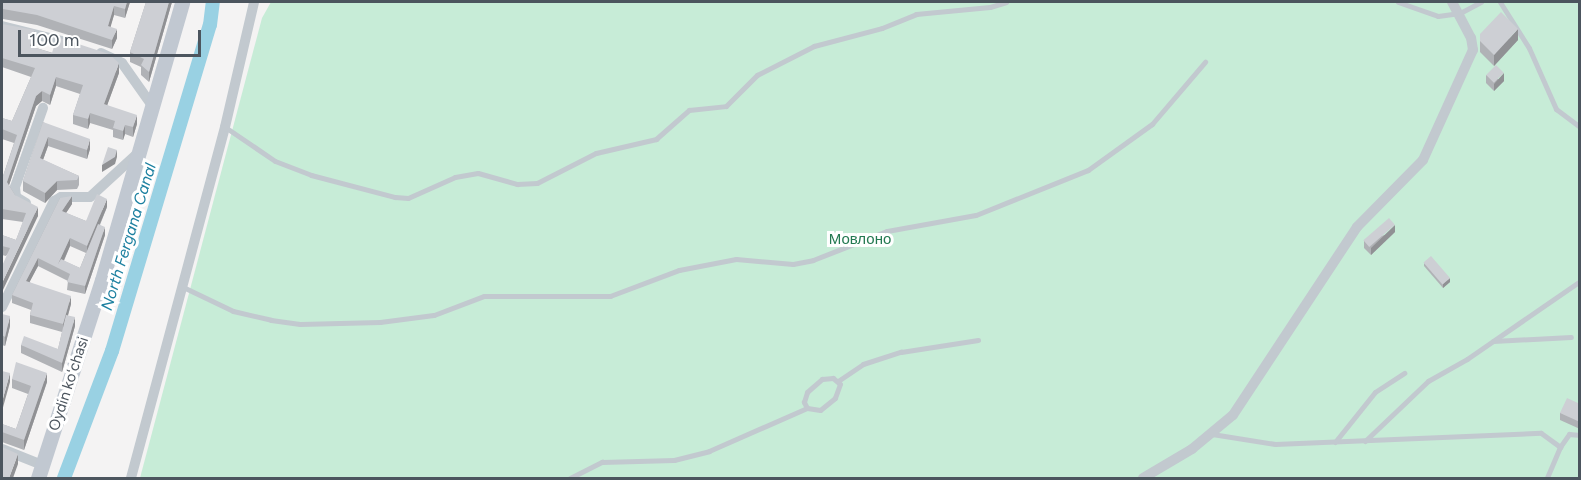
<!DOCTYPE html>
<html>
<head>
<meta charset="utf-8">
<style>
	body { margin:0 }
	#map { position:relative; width:1581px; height:480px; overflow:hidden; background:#f4f3f3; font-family:Figtree,sans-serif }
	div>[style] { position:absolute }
	.green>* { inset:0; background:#c7ecd7 }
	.canal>* { height:14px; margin:-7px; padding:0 7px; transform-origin:7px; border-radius:7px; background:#99d1e3 }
	.lane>* { height:5px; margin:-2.5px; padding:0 2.5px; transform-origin:2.5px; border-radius:2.5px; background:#c2c9cf }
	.street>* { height:10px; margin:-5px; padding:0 5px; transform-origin:5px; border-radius:5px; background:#c2c9cf }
	.secondary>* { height:15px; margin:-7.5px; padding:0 7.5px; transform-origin:7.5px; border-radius:7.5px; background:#c1c8d1 }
	.wall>* { inset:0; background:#b0b2b6 }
	.shaded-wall>* { inset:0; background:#909194 }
	.building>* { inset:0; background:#cdcfd4; transform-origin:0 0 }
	span { translate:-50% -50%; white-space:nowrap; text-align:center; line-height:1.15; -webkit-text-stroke:6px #fff; paint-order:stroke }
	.park-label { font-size:15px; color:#237951 }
	.street-label { font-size:15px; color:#4c555e }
	.water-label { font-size:16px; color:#1d80a0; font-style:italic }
	.frame { position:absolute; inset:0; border:3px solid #4c555e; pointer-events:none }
	.scale { position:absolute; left:18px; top:30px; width:183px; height:27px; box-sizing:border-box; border:3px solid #4c555e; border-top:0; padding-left:8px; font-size:18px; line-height:21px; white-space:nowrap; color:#4c555e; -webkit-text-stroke:4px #fff; paint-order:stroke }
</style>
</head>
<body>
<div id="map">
	<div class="green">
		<i style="clip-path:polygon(271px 2px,1579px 2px,1579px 478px,140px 478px,262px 18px)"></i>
	</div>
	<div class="canal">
		<i style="left:64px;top:478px;width:136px;rotate:-69.3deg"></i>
		<i style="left:112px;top:351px;width:340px;rotate:-73.3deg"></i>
		<i style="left:210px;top:25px;width:23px;rotate:-83deg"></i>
	</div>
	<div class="lane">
		<i style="left:1398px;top:2px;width:42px;rotate:19.3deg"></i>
		<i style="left:1438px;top:16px;width:22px;rotate:-8deg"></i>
		<i style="left:1460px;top:13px;width:24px;rotate:-28deg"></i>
		<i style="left:1500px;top:2px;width:54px;rotate:57.8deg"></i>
		<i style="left:1529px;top:48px;width:67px;rotate:66.1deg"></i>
		<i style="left:1556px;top:109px;width:30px;rotate:37deg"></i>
		<i style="left:225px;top:127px;width:60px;rotate:34.2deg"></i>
		<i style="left:275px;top:161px;width:39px;rotate:21deg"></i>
		<i style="left:311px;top:175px;width:87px;rotate:14.7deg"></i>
		<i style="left:395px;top:197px;width:13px;rotate:4deg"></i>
		<i style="left:408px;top:198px;width:51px;rotate:-24.1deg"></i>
		<i style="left:455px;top:177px;width:23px;rotate:-10deg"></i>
		<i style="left:478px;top:173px;width:41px;rotate:15.8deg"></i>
		<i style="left:517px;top:184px;width:20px;rotate:-3deg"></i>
		<i style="left:537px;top:183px;width:66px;rotate:-27deg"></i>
		<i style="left:596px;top:153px;width:62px;rotate:-13.1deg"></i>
		<i style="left:656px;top:139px;width:44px;rotate:-41.3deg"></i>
		<i style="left:689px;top:110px;width:37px;rotate:-6deg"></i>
		<i style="left:726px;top:106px;width:44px;rotate:-45deg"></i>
		<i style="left:757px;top:75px;width:64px;rotate:-27deg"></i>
		<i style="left:814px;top:46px;width:70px;rotate:-14.8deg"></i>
		<i style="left:882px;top:28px;width:37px;rotate:-22deg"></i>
		<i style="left:916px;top:14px;width:74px;rotate:-5.4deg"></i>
		<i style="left:990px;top:7px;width:17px;rotate:-17deg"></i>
		<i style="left:183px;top:287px;width:55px;rotate:25.6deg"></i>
		<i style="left:233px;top:311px;width:39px;rotate:13deg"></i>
		<i style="left:271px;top:320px;width:29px;rotate:8deg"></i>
		<i style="left:300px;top:324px;width:80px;rotate:-1.4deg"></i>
		<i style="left:380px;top:322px;width:54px;rotate:-7.4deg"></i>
		<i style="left:434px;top:315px;width:53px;rotate:-20.8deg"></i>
		<i style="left:484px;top:296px;width:126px"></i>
		<i style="left:610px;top:296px;width:74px;rotate:-20.6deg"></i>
		<i style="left:679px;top:270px;width:58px;rotate:-10.9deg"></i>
		<i style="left:736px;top:259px;width:57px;rotate:5deg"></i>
		<i style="left:793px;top:264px;width:20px;rotate:-11deg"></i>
		<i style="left:813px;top:260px;width:79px;rotate:-21.4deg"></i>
		<i style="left:887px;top:231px;width:90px;rotate:-10.2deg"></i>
		<i style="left:976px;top:215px;width:121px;rotate:-21.9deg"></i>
		<i style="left:1088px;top:170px;width:79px;rotate:-35.7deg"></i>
		<i style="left:1152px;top:124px;width:82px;rotate:-49.5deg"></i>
		<i style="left:1493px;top:341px;width:78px;rotate:-2.9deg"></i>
		<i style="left:833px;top:378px;width:9px;rotate:41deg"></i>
		<i style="left:840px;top:384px;width:15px;rotate:110deg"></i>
		<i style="left:835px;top:398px;width:19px;rotate:141deg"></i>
		<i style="left:820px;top:410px;width:13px;rotate:-171deg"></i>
		<i style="left:807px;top:408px;width:7px;rotate:-117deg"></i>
		<i style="left:804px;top:402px;width:10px;rotate:-73deg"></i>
		<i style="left:807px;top:392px;width:20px;rotate:-41deg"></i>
		<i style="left:822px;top:379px;width:11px;rotate:-5deg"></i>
		<i style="left:838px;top:381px;width:30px;rotate:-34deg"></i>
		<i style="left:863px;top:364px;width:40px;rotate:-18deg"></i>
		<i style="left:901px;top:352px;width:78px;rotate:-8.9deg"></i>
		<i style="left:1212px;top:434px;width:64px;rotate:9deg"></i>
		<i style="left:1275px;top:444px;width:266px;rotate:-2.4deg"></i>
		<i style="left:1541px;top:433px;width:24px;rotate:36deg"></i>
		<i style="left:1560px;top:447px;width:34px;rotate:113deg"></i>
		<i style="left:1365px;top:441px;width:87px;rotate:-43.6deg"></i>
		<i style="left:1428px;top:381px;width:45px;rotate:-29.4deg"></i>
		<i style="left:1467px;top:359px;width:137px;rotate:-34.6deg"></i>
		<i style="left:1335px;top:442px;width:64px;rotate:-51.3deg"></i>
		<i style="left:1375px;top:392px;width:35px;rotate:-33deg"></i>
		<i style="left:1560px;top:447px;width:16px;rotate:-55deg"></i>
		<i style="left:1569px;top:434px;width:11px;rotate:5deg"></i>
		<i style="left:570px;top:478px;width:36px;rotate:-27deg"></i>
		<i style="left:602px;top:462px;width:72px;rotate:-1.6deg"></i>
		<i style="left:674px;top:460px;width:36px;rotate:-14deg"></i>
		<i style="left:709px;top:451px;width:107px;rotate:-23.7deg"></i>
	</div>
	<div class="street">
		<i style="left:2px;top:26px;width:69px;rotate:14.2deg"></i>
		<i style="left:101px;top:53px;width:23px;rotate:25deg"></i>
		<i style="left:122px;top:63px;width:54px;rotate:54.8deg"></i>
		<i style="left:26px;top:203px;width:12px;rotate:-149deg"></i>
		<i style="left:16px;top:197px;width:10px;rotate:-96deg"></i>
		<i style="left:15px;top:187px;width:84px;rotate:-70.5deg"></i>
		<i style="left:2px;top:307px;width:118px;rotate:-63.9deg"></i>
		<i style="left:54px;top:201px;width:8px;rotate:-30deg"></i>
		<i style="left:61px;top:197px;width:29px"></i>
		<i style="left:90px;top:197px;width:64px;rotate:-42.5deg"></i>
		<i style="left:2px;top:449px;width:43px;rotate:21.8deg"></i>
		<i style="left:131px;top:478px;width:363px;rotate:-75deg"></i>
		<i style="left:225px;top:127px;width:128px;rotate:-76.9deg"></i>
		<i style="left:1143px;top:478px;width:57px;rotate:-30.6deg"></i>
		<i style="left:1192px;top:449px;width:53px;rotate:-39.7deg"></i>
		<i style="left:1233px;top:415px;width:225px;rotate:-56.6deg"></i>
		<i style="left:1357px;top:227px;width:94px;rotate:-45.4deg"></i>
		<i style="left:1423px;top:160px;width:121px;rotate:-65.6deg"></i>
		<i style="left:1473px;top:50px;width:12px;rotate:-99deg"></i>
		<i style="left:1471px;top:38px;width:41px;rotate:-117.8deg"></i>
	</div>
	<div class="secondary">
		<i style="left:38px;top:478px;width:208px;rotate:-72.1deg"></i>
		<i style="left:102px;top:280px;width:289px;rotate:-73.9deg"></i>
	</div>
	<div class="wall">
		<i style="clip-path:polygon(2px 2px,130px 2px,125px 18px,114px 15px,110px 27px,117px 38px,112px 49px,37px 25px,3px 19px,2px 19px)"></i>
		<i style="clip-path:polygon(146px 2px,172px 2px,149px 82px,141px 75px,141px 67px,130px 62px,130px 52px)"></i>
		<i style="clip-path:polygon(2px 24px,35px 40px,33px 47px,119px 73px,107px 105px,137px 124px,133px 137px,125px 134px,123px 140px,113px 137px,113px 130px,90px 123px,88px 129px,73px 124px,73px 115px,80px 94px,56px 86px,50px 105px,42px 101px,36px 106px,9px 185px,15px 195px,38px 216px,6px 256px,2px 255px,2px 235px,16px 240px,23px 222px,2px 219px,2px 175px,3px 176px,14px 143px,2px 139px,2px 118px,12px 121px,31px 77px,2px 67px)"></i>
		<i style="clip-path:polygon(1480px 34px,1518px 40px,1494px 66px,1480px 52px)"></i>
		<i style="clip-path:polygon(1486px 75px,1504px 81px,1494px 91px,1486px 83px)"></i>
		<i style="clip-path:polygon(43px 122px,90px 149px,87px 159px,48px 146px,43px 160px,79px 176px,79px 185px,77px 189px,57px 190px,45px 203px,23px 191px,23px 181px)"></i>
		<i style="clip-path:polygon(evenodd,60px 198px,72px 204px,66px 213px,86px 221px,107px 207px,100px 225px,105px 235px,85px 294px,67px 290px,68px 281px,38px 266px,29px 282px,71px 304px,68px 316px,75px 326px,62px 372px,21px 353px,21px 345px,58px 349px,62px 332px,30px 323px,30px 315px,31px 310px,12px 303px,12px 295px,60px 198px,70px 246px,86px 253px,80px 268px,64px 261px,70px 246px)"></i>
		<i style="clip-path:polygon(1395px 232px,1371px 255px,1364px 248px,1364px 241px)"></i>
		<i style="clip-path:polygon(1424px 263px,1450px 282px,1443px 288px,1424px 266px)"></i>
		<i style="clip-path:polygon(2px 314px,10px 326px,5px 346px,2px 345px)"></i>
		<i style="clip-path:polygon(12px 379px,47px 382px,24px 450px,2px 442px,2px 424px,16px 429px,28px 394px,12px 388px)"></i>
		<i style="clip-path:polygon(1580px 404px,1580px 429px,1560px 420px,1560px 413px)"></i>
	</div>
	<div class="shaded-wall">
		<i style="clip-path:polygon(127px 2px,130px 2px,125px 18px,125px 9px)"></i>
		<i style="clip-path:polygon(169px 2px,172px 2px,149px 82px,149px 72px)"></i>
		<i style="clip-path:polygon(114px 6px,114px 15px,108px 36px,108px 26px)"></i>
		<i style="clip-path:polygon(117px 29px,117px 38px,112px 49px,112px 40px)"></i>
		<i style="clip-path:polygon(1518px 29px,1518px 40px,1494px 66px,1494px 55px)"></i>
		<i style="clip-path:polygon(35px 30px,35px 40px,30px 55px,30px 46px)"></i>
		<i style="clip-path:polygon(119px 63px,119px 73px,104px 114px,104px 104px)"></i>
		<i style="clip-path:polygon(1504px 73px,1504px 81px,1494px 91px,1494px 84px)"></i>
		<i style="clip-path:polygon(56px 77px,56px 86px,50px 105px,50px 95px)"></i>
		<i style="clip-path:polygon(42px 91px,42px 101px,36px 106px,7px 191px,7px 182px,36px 96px)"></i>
		<i style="clip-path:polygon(90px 113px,90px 123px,88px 129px,88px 119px)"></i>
		<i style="clip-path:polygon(137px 115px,137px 124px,133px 137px,133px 127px)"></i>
		<i style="clip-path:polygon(125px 125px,125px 134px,123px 140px,123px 131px)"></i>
		<i style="clip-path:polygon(48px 137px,48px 146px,40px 168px,40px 158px)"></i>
		<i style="clip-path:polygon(90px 139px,90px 149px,87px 159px,87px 150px)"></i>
		<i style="clip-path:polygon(117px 150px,117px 157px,115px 164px,102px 172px,102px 165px)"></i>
		<i style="clip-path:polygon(57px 181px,57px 190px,45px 203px,45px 193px)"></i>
		<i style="clip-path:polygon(72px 196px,72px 204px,62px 219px,62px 211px)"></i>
		<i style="clip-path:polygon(107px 199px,107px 207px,87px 254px,87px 246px)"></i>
		<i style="clip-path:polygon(38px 207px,38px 216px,2px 292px,2px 283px)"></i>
		<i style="clip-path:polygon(1395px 225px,1395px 232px,1371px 255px,1371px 248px)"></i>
		<i style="clip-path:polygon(105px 227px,105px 235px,85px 294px,85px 286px)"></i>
		<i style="clip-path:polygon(70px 238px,70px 246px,60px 269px,58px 264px)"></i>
		<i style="clip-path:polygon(38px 258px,38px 266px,26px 289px,26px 281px)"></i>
		<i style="clip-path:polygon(1450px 278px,1450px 282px,1443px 288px,1443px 284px)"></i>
		<i style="clip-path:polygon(71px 296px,71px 304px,63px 332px,63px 324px)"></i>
		<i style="clip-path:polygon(10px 316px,10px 326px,5px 346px,5px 337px)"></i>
		<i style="clip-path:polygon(75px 317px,75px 326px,62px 372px,62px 363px)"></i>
		<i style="clip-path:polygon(10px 373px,10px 382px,2px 411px,2px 402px)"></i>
		<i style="clip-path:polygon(47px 373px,47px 382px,24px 450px,24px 440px)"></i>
		<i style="clip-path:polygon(18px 454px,18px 464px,13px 478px,9px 478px)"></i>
	</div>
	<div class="building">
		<i style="clip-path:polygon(2px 2px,127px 2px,125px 9px,114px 6px,108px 26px,117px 29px,112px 40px,37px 15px,3px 9px,2px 10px)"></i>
		<i style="clip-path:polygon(146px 2px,169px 2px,149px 72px,141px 65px,144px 59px,130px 52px)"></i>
		<i style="clip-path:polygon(1501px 12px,1518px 29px,1494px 55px,1480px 41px,1480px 34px)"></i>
		<i style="clip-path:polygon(2px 24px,35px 30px,30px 46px,52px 53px,57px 37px,109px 54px,119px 63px,104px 104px,137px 115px,133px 127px,125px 125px,123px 131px,113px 128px,115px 121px,90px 113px,88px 119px,73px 115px,83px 85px,56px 77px,50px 95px,42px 91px,36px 96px,7px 182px,15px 195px,38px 207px,2px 283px,2px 266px,10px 248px,2px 246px,2px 235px,16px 240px,26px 213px,2px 209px,2px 175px,3px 176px,17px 135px,2px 129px,2px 118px,12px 121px,35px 68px,2px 58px)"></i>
		<i style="left:1496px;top:65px;width:11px;height:14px;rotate:45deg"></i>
		<i style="clip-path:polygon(43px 122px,90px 139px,87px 150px,48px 137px,40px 158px,79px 176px,77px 180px,57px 181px,45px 193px,23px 181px)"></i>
		<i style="clip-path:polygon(108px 147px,117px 150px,115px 157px,102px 165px)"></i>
		<i style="clip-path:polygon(97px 194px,107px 199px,87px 246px,70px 238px,58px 264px,61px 259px,80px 268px,98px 224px,105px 227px,85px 286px,67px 282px,70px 274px,38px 258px,26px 281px,71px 296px,63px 324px,30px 315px,33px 303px,12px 295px,60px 198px,72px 196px,62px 211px,86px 221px)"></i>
		<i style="left:1389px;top:218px;width:9px;height:34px;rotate:49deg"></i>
		<i style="left:1431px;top:256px;width:29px;height:10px;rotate:49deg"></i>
		<i style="clip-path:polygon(2px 314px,10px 316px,5px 337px,2px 335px)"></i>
		<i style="clip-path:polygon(66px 315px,75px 317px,62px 363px,21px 345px,24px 336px,58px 349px)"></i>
		<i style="clip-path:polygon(16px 362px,47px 373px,24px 440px,2px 432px,2px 424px,16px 429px,31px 386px,12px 379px)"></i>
		<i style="clip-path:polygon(2px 371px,10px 373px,2px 402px)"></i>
		<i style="clip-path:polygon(1567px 398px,1580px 404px,1580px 422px,1560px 413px)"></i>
		<i style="clip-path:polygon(2px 447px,18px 454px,9px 478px,2px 478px,2px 458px,3px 453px,2px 453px)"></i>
	</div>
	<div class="park-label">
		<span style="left:860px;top:240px">Мовлоно</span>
	</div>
	<div class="street-label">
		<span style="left:69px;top:384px;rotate:-72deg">Oydin koʻchasi</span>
	</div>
	<div class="water-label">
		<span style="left:129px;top:237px;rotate:-73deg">North Fergana Canal</span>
	</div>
	<div class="frame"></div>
	<div class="scale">100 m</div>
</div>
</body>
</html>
